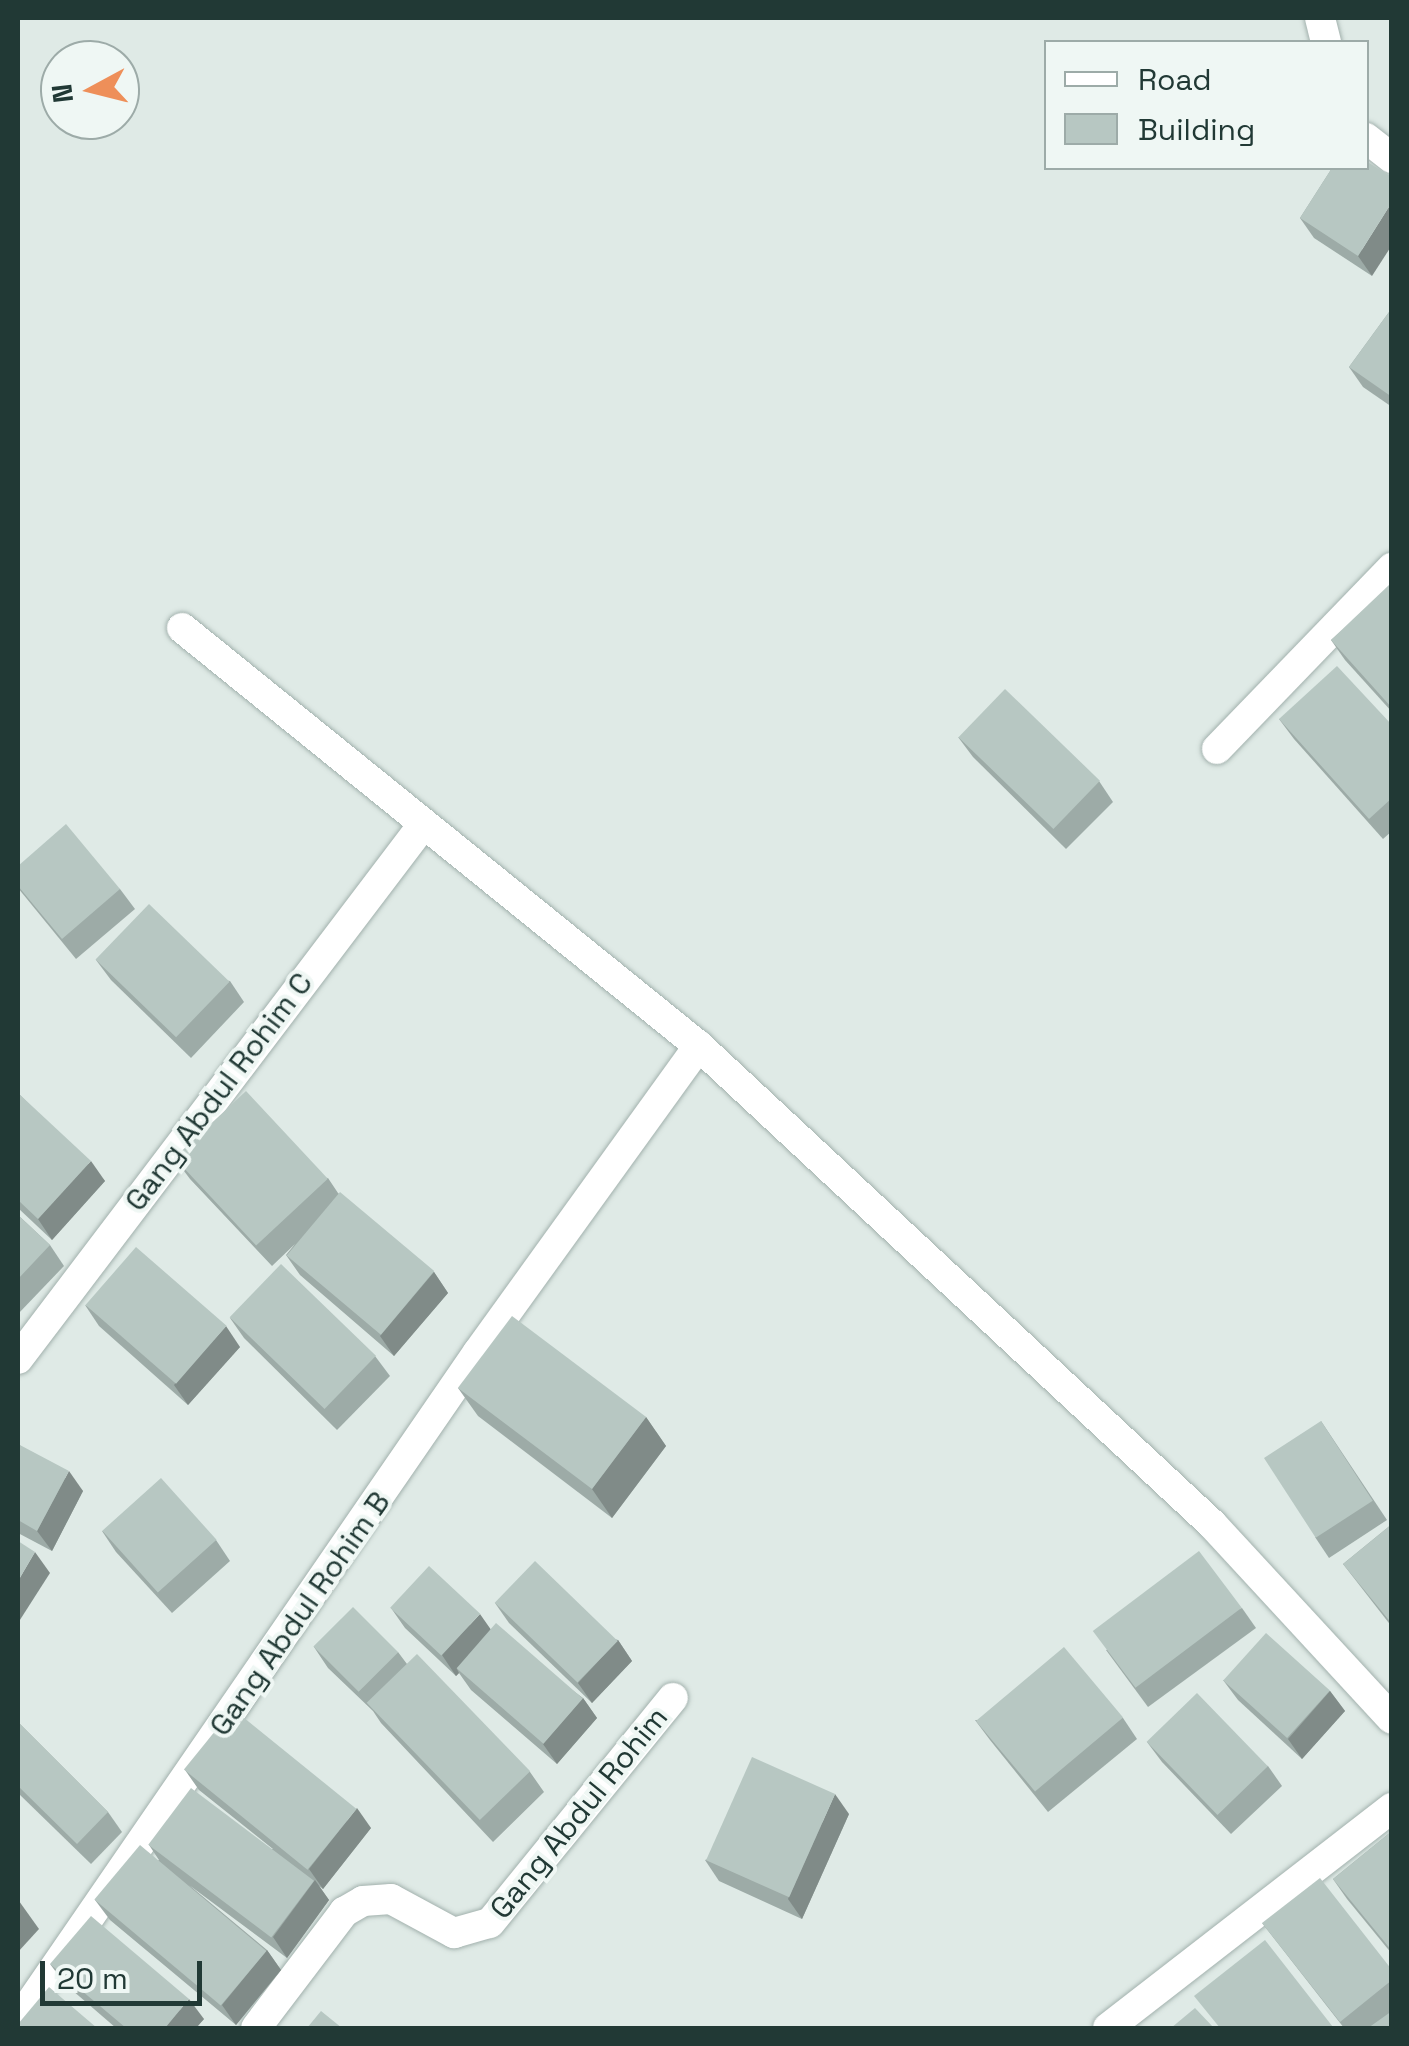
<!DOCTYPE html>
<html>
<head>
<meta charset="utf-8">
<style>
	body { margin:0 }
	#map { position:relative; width:1409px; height:2046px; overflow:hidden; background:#dfeae6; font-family:"Space Grotesk",sans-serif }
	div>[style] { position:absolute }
	.roads { filter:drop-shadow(0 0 2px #a2b1ad) drop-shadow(0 0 2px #a2b1ad) }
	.minor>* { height:30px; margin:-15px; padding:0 15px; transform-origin:15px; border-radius:15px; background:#fff }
	.wall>* { inset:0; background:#9daba7 }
	.shaded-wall>* { inset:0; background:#808b88 }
	.building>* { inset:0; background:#b7c7c2; transform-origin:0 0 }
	span { translate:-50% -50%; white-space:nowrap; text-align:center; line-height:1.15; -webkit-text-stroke:8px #eff7f4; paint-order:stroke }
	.street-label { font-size:30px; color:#213935 }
	.frame { position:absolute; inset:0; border:20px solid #213935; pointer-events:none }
	.legend { position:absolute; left:1044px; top:40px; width:325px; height:130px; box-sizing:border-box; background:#eff7f4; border:2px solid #9daba8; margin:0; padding:12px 18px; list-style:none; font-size:30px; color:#213935 }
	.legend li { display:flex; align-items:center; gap:20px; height:50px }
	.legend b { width:50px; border:2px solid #9daba8 }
	.north { position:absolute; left:40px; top:40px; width:100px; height:100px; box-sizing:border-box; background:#eff7f4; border:2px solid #9daba8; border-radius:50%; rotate:263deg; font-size:28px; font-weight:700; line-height:40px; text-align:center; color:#213935 }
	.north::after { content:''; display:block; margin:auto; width:35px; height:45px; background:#ee8f59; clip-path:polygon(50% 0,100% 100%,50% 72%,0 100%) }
	.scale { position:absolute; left:40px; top:1961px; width:162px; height:45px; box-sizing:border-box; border:5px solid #213935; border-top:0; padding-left:12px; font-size:30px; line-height:35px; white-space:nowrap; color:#213935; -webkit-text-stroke:8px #eff7f4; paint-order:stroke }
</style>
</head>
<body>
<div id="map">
	<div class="roads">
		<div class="minor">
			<i style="left:1320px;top:18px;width:25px;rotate:76deg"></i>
			<i style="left:1366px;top:138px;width:33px;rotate:38deg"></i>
			<i style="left:182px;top:628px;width:665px;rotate:38.96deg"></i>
			<i style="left:699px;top:1046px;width:701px;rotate:42.98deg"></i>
			<i style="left:1212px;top:1524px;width:265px;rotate:47.3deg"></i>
			<i style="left:1217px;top:749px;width:252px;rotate:-46deg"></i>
			<i style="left:18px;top:1359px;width:669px;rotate:-52.84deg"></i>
			<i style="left:18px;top:2021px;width:812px;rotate:-55.49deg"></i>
			<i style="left:478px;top:1352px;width:377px;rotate:-54.2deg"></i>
			<i style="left:256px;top:2028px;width:146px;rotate:-52.8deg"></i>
			<i style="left:344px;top:1912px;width:22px;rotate:-30deg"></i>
			<i style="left:363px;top:1901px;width:28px;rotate:-4deg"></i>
			<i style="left:391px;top:1899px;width:72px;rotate:28.4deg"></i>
			<i style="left:454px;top:1933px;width:37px;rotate:-16deg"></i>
			<i style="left:490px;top:1923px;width:290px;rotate:-50.9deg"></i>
			<i style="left:1108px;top:2028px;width:359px;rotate:-37.8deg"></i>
		</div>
	</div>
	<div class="wall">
		<i style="clip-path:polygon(1332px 168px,1372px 276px,1314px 238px,1300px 218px)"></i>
		<i style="clip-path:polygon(1392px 308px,1392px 407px,1363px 387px,1349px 367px)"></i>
		<i style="clip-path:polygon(1392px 587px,1392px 712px,1345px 660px,1331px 640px)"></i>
		<i style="clip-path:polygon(1279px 719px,1392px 725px,1392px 831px,1383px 839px,1294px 739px)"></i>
		<i style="clip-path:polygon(958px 737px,1099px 781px,1113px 802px,1066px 849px,973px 757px)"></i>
		<i style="clip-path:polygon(18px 866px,120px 889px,135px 909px,76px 959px,18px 888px)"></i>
		<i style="clip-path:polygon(96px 960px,230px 981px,244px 1002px,191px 1058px,111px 980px)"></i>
		<i style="clip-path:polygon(18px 1093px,105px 1181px,52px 1240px,18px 1208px)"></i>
		<i style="clip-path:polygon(175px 1159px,328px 1178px,338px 1193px,434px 1272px,448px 1293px,394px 1356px,300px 1275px,286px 1255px,295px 1244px,272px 1266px,190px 1179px)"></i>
		<i style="clip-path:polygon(18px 1215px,50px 1245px,64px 1266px,18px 1314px)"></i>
		<i style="clip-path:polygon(85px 1305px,240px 1347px,188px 1405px,99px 1326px)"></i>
		<i style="clip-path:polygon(230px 1318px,375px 1356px,390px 1376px,337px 1430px,244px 1338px)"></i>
		<i style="clip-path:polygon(458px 1388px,646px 1417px,666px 1446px,612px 1518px,478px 1416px)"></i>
		<i style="clip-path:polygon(1321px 1421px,1387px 1520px,1329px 1558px,1315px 1537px)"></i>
		<i style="clip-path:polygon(18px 1444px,83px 1491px,52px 1551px,18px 1533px)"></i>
		<i style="clip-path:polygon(1392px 1524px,1392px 1627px,1343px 1564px)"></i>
		<i style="clip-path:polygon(102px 1531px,216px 1540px,230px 1561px,172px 1613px,116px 1552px)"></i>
		<i style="clip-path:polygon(495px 1603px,618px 1640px,632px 1661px,592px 1703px,509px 1623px)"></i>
		<i style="clip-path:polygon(391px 1608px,491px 1630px,583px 1698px,597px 1718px,557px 1764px,471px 1690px,459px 1673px,456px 1676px,405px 1628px)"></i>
		<i style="clip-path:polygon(1242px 1608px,1256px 1628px,1148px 1707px,1106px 1650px)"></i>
		<i style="clip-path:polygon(314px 1647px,398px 1652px,407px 1664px,530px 1772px,544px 1792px,493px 1842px,381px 1723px,373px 1711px,328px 1668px)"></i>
		<i style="clip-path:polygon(1223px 1680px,1330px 1691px,1345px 1711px,1302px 1759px,1238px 1700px)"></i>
		<i style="clip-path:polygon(1123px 1718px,1137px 1739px,1048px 1812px,990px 1740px,975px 1720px)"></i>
		<i style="clip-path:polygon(18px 1722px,108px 1812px,122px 1832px,91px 1864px,18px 1793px)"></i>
		<i style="clip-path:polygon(1147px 1742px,1268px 1766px,1282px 1786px,1231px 1834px,1162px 1762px)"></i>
		<i style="clip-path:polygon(185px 1770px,371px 1828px,323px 1889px,319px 1886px,329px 1900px,287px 1958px,189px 1885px,267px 1950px,281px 1970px,236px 2025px,110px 1920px,95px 1900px,159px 1860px,149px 1845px,273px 1849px,199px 1790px)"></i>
		<i style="clip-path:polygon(849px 1814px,802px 1919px,719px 1881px,705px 1860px)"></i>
		<i style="clip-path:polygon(1392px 1831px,1392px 1954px,1347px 1899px,1333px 1879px)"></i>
		<i style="clip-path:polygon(1262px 1923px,1392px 1970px,1392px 2028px,1344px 2028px)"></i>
		<i style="clip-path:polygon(50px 1964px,204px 2019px,196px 2028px,116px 2028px,65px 1984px)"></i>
	</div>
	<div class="shaded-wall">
		<i style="clip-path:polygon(1392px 202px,1392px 245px,1372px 276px,1358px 256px)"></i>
		<i style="clip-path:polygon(91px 1161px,105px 1181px,52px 1240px,38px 1219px)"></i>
		<i style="clip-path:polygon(434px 1272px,448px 1293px,394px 1356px,380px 1336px)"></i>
		<i style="clip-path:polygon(226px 1326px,240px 1347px,188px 1405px,174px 1385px)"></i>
		<i style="clip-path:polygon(646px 1417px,666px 1446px,612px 1518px,592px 1489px)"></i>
		<i style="clip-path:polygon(69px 1471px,83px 1491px,52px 1551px,37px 1531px)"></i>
		<i style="clip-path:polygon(35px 1552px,50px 1573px,18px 1623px,18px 1581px)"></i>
		<i style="clip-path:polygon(480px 1614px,494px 1634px,457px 1669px,459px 1673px,456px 1676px,442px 1655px)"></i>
		<i style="clip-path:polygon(618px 1640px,632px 1661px,592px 1703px,578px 1683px)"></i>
		<i style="clip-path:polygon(1330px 1691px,1345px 1711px,1302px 1759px,1288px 1739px)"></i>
		<i style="clip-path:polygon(583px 1698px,597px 1718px,557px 1764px,543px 1744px)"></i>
		<i style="clip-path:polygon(835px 1794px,849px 1814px,802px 1919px,788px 1899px)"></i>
		<i style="clip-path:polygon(357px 1808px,371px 1828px,323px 1889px,309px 1869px)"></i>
		<i style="clip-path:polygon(315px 1880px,329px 1900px,287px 1958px,273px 1937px)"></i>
		<i style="clip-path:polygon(19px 1901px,39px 1929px,18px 1952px,18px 1902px)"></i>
		<i style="clip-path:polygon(267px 1950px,281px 1970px,236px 2025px,222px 2005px)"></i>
		<i style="clip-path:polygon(189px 1999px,204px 2019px,196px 2028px,165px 2028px)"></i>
	</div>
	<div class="building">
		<i style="clip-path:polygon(1366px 161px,1392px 177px,1392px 202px,1358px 256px,1300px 218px,1332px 168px,1366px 168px)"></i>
		<i style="clip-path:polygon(1392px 308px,1392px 397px,1349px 367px)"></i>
		<i style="clip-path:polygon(1389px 585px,1392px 587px,1392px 708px,1331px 640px)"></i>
		<i style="clip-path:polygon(1337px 666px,1392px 725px,1392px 798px,1369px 819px,1279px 719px)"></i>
		<i style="left:1005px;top:689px;width:132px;height:67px;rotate:44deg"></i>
		<i style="clip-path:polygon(66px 824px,120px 889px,62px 939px,18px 886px,18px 866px)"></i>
		<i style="left:149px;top:904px;width:112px;height:77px;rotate:44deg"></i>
		<i style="left:246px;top:1091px;width:120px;height:98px;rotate:47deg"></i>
		<i style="clip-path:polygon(18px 1093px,91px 1161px,38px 1219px,18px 1200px)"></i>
		<i style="left:340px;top:1192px;width:123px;height:83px;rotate:40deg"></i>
		<i style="clip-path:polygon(18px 1215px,50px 1245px,18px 1279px)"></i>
		<i style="left:136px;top:1247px;width:120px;height:77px;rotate:41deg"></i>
		<i style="left:281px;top:1264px;width:132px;height:74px;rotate:44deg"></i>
		<i style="left:512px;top:1316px;width:168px;height:90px;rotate:37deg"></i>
		<i style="left:1321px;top:1421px;width:95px;height:68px;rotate:57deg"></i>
		<i style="clip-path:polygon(18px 1444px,69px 1471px,37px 1531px,18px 1520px)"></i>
		<i style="left:161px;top:1478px;width:83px;height:79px;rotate:48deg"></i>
		<i style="clip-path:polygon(1392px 1524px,1392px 1624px,1343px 1564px)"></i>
		<i style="clip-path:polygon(18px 1541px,35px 1552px,18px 1581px)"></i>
		<i style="left:1199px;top:1551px;width:71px;height:133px;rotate:53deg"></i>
		<i style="left:535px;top:1561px;width:115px;height:58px;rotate:44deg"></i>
		<i style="left:429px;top:1566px;width:70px;height:57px;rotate:43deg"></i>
		<i style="left:353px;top:1607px;width:64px;height:56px;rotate:45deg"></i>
		<i style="left:496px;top:1623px;width:115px;height:60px;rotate:41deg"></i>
		<i style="left:1266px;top:1633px;width:86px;height:64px;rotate:42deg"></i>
		<i style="left:1064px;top:1647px;width:92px;height:115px;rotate:50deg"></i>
		<i style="left:417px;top:1654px;width:163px;height:70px;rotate:46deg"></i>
		<i style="left:1197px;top:1693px;width:102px;height:70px;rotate:46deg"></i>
		<i style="left:233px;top:1709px;width:159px;height:78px;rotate:39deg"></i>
		<i style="clip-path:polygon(18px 1722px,108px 1812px,77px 1844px,18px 1786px)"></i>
		<i style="left:752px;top:1757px;width:91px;height:113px;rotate:24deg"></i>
		<i style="left:191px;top:1788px;width:154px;height:71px;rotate:37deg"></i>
		<i style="clip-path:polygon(1392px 1831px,1392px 1951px,1333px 1879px)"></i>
		<i style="left:140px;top:1845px;width:165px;height:71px;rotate:40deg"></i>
		<i style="clip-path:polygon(1320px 1878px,1392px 1970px,1392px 1980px,1340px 2022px,1262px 1923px)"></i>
		<i style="clip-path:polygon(91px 1916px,189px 1999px,165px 2028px,126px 2028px,50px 1964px)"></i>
		<i style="clip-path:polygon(1265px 1940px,1333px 2027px,1331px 2028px,1220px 2028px,1194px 1996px)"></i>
		<i style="clip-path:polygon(49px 1987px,97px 2028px,18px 2028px,18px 2024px)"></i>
		<i style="clip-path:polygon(1195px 2008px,1214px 2028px,1171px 2028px)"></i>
		<i style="clip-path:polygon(321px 2011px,342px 2028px,307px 2028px)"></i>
		<i style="clip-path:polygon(1392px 2011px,1392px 2028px,1368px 2028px)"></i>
	</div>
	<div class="street-label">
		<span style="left:219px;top:1092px;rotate:-53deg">Gang Abdul Rohim C</span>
		<span style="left:300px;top:1614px;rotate:-55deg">Gang Abdul Rohim B</span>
		<span style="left:579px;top:1813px;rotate:-51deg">Gang Abdul Rohim</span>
	</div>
	<div class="frame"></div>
	<ul class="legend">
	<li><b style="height:12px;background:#fff"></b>Road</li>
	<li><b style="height:28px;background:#b7c7c2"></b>Building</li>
	</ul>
	<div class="north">N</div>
	<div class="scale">20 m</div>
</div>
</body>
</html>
